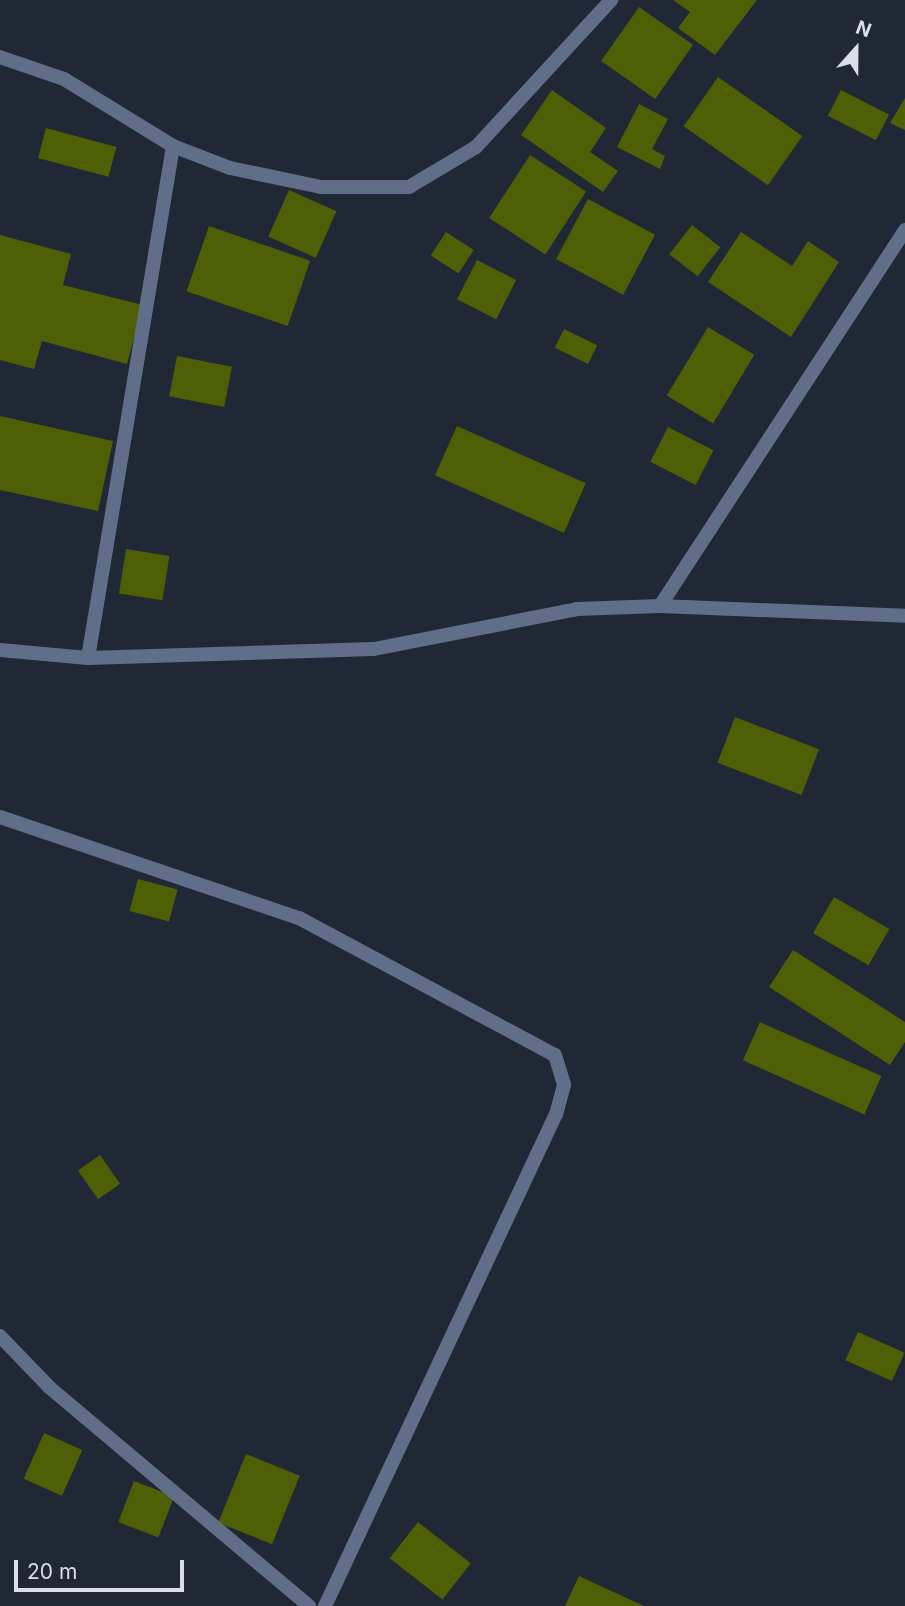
<!DOCTYPE html>
<html>
<head>
<meta charset="utf-8">
<style>
	body { margin:0 }
	#map { position:relative; width:905px; height:1606px; overflow:hidden; background:#202735; font-family:Inter,sans-serif }
	div>[style] { position:absolute }
	.building>* { inset:0; background:#4e5f06; transform-origin:0 0 }
	.street>* { height:14px; margin:-7px; padding:0 7px; transform-origin:7px; border-radius:7px; background:#606e8a }
	span { translate:-50% -50%; white-space:nowrap; text-align:center; line-height:1.15; -webkit-text-stroke:6px #202735; paint-order:stroke }
	.north { position:absolute; left:821px; top:14px; width:70px; height:70px; -webkit-text-stroke:5px #202735; paint-order:stroke; rotate:21deg; font-size:19px; font-weight:700; line-height:28px; text-align:center; color:#d9dee7 }
	.north::after { content:''; display:block; margin:auto; width:24px; height:32px; background:#d9dee7; clip-path:polygon(50% 0,100% 100%,50% 72%,0 100%) }
	.scale { position:absolute; left:14px; top:1560px; width:170px; height:32px; box-sizing:border-box; border:4px solid #d9dee7; border-top:0; padding-left:9px; font-size:21px; line-height:24px; white-space:nowrap; color:#d9dee7; -webkit-text-stroke:5px #202735; paint-order:stroke }
</style>
</head>
<body>
<div id="map">
	<div class="building">
		<i style="clip-path:polygon(673px 0,757px 0,715px 55px,678px 28px,690px 12px)"></i>
		<i style="left:639px;top:7px;width:66px;height:66px;rotate:35deg"></i>
		<i style="left:718px;top:77px;width:103px;height:60px;rotate:35deg"></i>
		<i style="clip-path:polygon(552px 90px,606px 128px,590px 152px,618px 171px,603px 192px,521px 135px)"></i>
		<i style="left:841px;top:90px;width:54px;height:29px;rotate:27deg"></i>
		<i style="clip-path:polygon(905px 98px,905px 130px,890px 123px)"></i>
		<i style="clip-path:polygon(639px 104px,668px 119px,652px 149px,665px 156px,660px 169px,617px 147px)"></i>
		<i style="left:46px;top:128px;width:73px;height:31px;rotate:15deg"></i>
		<i style="left:530px;top:155px;width:67px;height:75px;rotate:33deg"></i>
		<i style="left:289px;top:190px;width:52px;height:51px;rotate:24deg"></i>
		<i style="left:588px;top:199px;width:76px;height:68px;rotate:28deg"></i>
		<i style="left:692px;top:225px;width:36px;height:37px;rotate:38deg"></i>
		<i style="left:209px;top:226px;width:107px;height:69px;rotate:19deg"></i>
		<i style="left:446px;top:232px;width:33px;height:28px;rotate:33deg"></i>
		<i style="clip-path:polygon(741px 232px,792px 266px,808px 241px,839px 262px,791px 337px,708px 282px)"></i>
		<i style="clip-path:polygon(0 235px,71px 254px,63px 285px,143px 305px,127px 364px,42px 341px,34px 369px,0 360px)"></i>
		<i style="left:477px;top:260px;width:44px;height:44px;rotate:27deg"></i>
		<i style="left:708px;top:327px;width:54px;height:80px;rotate:31deg"></i>
		<i style="left:564px;top:329px;width:37px;height:21px;rotate:26deg"></i>
		<i style="left:177px;top:356px;width:56px;height:41px;rotate:11deg"></i>
		<i style="clip-path:polygon(0 416px,113px 441px,98px 511px,0 490px)"></i>
		<i style="left:457px;top:426px;width:141px;height:54px;rotate:24deg"></i>
		<i style="left:668px;top:427px;width:51px;height:39px;rotate:27deg"></i>
		<i style="left:126px;top:549px;width:44px;height:45px;rotate:9deg"></i>
		<i style="left:735px;top:717px;width:90px;height:49px;rotate:21deg"></i>
		<i style="left:138px;top:879px;width:41px;height:33px;rotate:15deg"></i>
		<i style="left:834px;top:897px;width:64px;height:42px;rotate:30deg"></i>
		<i style="clip-path:polygon(793px 950px,905px 1022px,905px 1042px,890px 1065px,769px 987px)"></i>
		<i style="left:760px;top:1022px;width:133px;height:42px;rotate:24deg"></i>
		<i style="left:100px;top:1155px;width:35px;height:27px;rotate:55deg"></i>
		<i style="left:858px;top:1332px;width:51px;height:31px;rotate:24deg"></i>
		<i style="left:44px;top:1433px;width:42px;height:50px;rotate:24deg"></i>
		<i style="left:246px;top:1454px;width:58px;height:74px;rotate:22deg"></i>
		<i style="left:134px;top:1481px;width:43px;height:44px;rotate:21deg"></i>
		<i style="left:418px;top:1522px;width:67px;height:46px;rotate:38deg"></i>
		<i style="clip-path:polygon(579px 1576px,644px 1606px,565px 1606px)"></i>
	</div>
	<div class="street">
		<i style="left:0;top:57px;width:68px;rotate:19deg"></i>
		<i style="left:64px;top:79px;width:128px;rotate:31.6deg"></i>
		<i style="left:173px;top:146px;width:61px;rotate:21.1deg"></i>
		<i style="left:230px;top:168px;width:93px;rotate:11.8deg"></i>
		<i style="left:321px;top:187px;width:88px"></i>
		<i style="left:409px;top:187px;width:78px;rotate:-30.8deg"></i>
		<i style="left:476px;top:147px;width:200px;rotate:-47.4deg"></i>
		<i style="left:660px;top:606px;width:449px;rotate:-56.9deg"></i>
		<i style="left:0;top:650px;width:88px;rotate:5.2deg"></i>
		<i style="left:88px;top:658px;width:286px;rotate:-1.8deg"></i>
		<i style="left:374px;top:649px;width:207px;rotate:-11.1deg"></i>
		<i style="left:577px;top:609px;width:83px;rotate:-2.1deg"></i>
		<i style="left:660px;top:606px;width:245px;rotate:2.3deg"></i>
		<i style="left:88px;top:658px;width:519px;rotate:-80.57deg"></i>
		<i style="left:0;top:817px;width:316px;rotate:18.7deg"></i>
		<i style="left:299px;top:918px;width:290px;rotate:28.2deg"></i>
		<i style="left:555px;top:1055px;width:31px;rotate:73deg"></i>
		<i style="left:564px;top:1085px;width:30px;rotate:105deg"></i>
		<i style="left:556px;top:1114px;width:544px;rotate:115.15deg"></i>
		<i style="left:0;top:1336px;width:71px;rotate:46.1deg"></i>
		<i style="left:49px;top:1387px;width:340px;rotate:40.1deg"></i>
	</div>
	<div class="north">N</div>
	<div class="scale">20 m</div>
</div>
</body>
</html>
